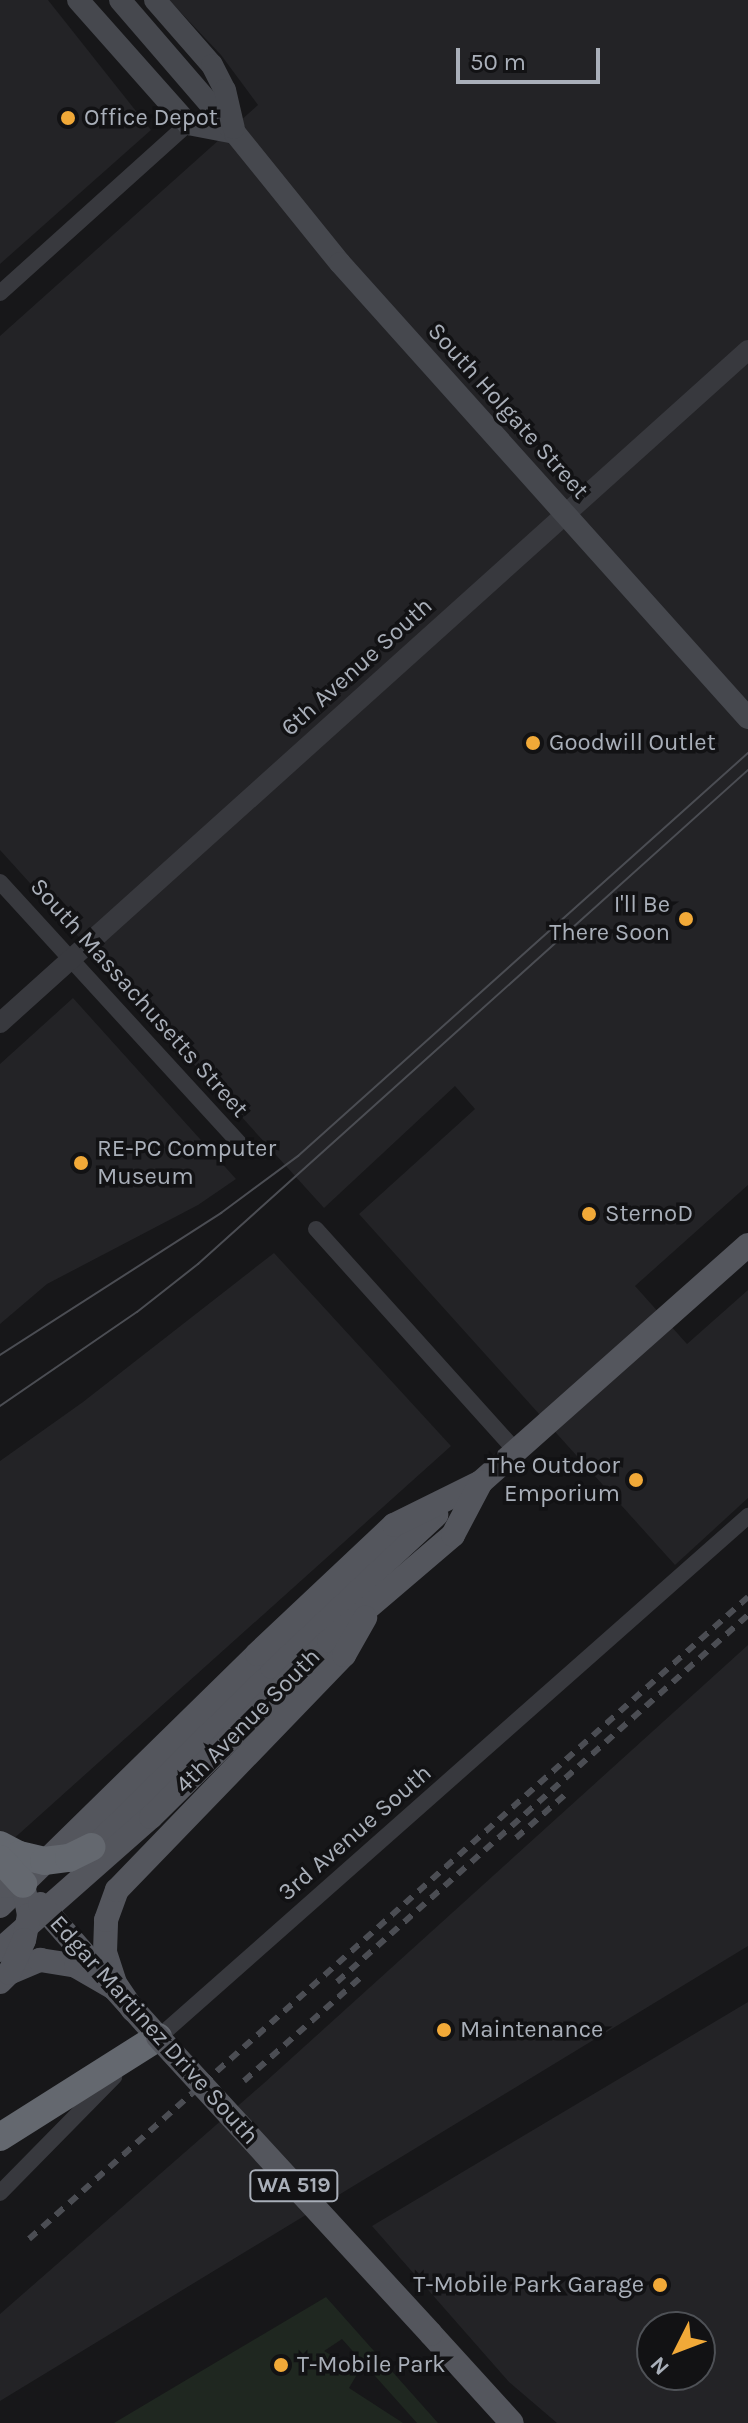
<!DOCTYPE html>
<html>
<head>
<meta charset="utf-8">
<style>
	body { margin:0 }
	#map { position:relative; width:748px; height:2423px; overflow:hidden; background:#171719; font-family:Karla,sans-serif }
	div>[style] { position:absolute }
	.built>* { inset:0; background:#232326 }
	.green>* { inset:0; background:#1f2720 }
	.minor>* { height:16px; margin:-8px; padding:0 8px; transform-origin:8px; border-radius:8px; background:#38393e }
	.tertiary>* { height:20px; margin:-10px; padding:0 10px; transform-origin:10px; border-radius:10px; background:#38393e }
	.secondary>* { height:22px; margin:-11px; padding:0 11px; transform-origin:11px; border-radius:11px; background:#46484e }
	.primary>* { height:24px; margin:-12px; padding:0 12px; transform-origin:12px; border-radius:12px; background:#54565d }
	.motorway>* { height:28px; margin:-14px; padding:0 14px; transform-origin:14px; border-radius:14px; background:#64686f }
	.tram>* { height:2px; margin:-1px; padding:0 1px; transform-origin:1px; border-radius:1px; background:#4b4d53 }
	.rail>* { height:6px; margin-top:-3px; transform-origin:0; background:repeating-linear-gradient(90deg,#4b4d53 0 10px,transparent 0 18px) }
	.primary-bridge>* { height:24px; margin:-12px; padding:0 12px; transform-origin:12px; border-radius:12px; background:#54565d }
	.motorway-bridge>* { height:28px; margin:-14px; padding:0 14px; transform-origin:14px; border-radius:14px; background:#64686f }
	.dots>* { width:22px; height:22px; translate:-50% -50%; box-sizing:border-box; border:4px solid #121214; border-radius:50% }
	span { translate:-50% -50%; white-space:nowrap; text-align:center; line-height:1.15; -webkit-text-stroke:7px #121214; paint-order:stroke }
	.shield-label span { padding:2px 6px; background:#121214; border:2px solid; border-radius:6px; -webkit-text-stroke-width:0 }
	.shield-label { font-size:22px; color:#a9afb9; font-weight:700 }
	.poi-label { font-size:24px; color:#a9afb9 }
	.left { translate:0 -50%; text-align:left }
	.right { translate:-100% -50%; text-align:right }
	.street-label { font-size:24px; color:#a9afb9 }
	.north { position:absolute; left:636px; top:2311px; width:80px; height:80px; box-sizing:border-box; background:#121214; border:2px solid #4e5156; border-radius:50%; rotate:228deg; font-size:22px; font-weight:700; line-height:32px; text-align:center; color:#a9afb9 }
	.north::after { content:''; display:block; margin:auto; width:28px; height:36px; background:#f1a938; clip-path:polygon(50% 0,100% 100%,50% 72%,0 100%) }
	.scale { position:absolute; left:456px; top:48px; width:144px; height:36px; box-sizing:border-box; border:4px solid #a9afb9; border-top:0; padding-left:10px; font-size:24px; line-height:28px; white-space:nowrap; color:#a9afb9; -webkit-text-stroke:6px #121214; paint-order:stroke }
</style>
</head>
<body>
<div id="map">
	<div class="built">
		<i style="clip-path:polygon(0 0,48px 0,151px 130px,0 264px)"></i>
		<i style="clip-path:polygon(169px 0,748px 0,748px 1185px,635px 1286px,687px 1344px,748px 1290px,748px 1498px,675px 1565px,359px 1214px,475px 1109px,455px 1086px,324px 1208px,0 850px,0 336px,258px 105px,221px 55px)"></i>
		<i style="clip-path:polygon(73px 998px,236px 1179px,198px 1205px,47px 1284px,0 1324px,0 1064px)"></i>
		<i style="clip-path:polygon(274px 1253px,451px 1446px,0 1851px,0 1461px,83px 1402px)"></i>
		<i style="clip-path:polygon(748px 1645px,748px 1946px,0 2401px,0 2314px,263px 2084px)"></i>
		<i style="clip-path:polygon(evenodd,748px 2002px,748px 2423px,557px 2423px,509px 2382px,372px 2226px,748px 2002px,652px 2327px,700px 2327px,700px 2375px,652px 2375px,652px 2327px)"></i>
	</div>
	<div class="green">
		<i style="clip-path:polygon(326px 2297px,438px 2423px,417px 2423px,342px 2339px,324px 2351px,359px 2371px,349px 2388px,403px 2423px,114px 2423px)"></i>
	</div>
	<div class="minor">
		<i style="left:0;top:293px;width:253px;rotate:-42deg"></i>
		<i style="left:0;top:882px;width:360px;rotate:47.5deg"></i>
		<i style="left:316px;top:1229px;width:299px;rotate:48deg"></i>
		<i style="left:152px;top:2043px;width:796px;rotate:-41.48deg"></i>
		<i style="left:0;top:2193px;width:163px;rotate:-45.5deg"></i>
	</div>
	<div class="tertiary">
		<i style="left:0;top:1023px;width:1006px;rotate:-41.98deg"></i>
	</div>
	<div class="secondary">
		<i style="left:78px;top:0;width:166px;rotate:48.4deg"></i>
		<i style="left:188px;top:124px;width:48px;rotate:10.8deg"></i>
		<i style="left:120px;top:0;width:176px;rotate:49.2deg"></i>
		<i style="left:235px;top:133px;width:167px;rotate:51.1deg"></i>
		<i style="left:340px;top:263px;width:611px;rotate:48.12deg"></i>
		<i style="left:155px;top:0;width:86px;rotate:48.8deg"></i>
		<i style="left:212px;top:65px;width:28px;rotate:63deg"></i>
		<i style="left:225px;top:90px;width:39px;rotate:77deg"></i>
	</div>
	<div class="primary">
		<i style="left:80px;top:1859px;width:272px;rotate:-45deg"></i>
		<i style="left:272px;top:1667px;width:224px;rotate:-42.8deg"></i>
		<i style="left:0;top:1906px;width:360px;rotate:-44.4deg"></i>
		<i style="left:257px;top:1654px;width:188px;rotate:-43.3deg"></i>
		<i style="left:394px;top:1525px;width:97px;rotate:-26.3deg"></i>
		<i style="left:481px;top:1482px;width:357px;rotate:-41.6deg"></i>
		<i style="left:0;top:1950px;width:201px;rotate:-41.4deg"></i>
		<i style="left:151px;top:1817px;width:250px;rotate:-44.7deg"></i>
		<i style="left:329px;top:1641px;width:163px;rotate:-40.5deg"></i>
		<i style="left:453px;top:1535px;width:60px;rotate:-62.2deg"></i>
		<i style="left:0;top:1982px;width:13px;rotate:-45deg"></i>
		<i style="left:9px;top:1973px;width:34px;rotate:-23deg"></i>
		<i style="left:40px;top:1960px;width:36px;rotate:9deg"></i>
		<i style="left:76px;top:1966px;width:44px;rotate:30.1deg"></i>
		<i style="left:114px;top:1988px;width:66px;rotate:48.1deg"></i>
		<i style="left:133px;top:2010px;width:32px;rotate:-124deg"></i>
		<i style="left:115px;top:1983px;width:33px;rotate:-108deg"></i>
		<i style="left:105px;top:1952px;width:32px;rotate:-88deg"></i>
		<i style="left:106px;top:1920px;width:32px;rotate:-70deg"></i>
		<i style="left:117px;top:1890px;width:327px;rotate:-46deg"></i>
		<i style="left:344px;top:1655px;width:43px;rotate:-60.4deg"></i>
		<i style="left:431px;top:2334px;width:120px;rotate:47.7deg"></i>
	</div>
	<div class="motorway">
		<i style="left:0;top:2137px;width:187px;rotate:-32.3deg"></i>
	</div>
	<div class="tram">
		<i style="left:0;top:1355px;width:263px;rotate:-32.7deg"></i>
		<i style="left:221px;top:1213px;width:96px;rotate:-36.5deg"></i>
		<i style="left:298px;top:1156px;width:604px;rotate:-41.85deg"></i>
		<i style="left:0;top:1406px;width:166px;rotate:-34.5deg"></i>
		<i style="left:137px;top:1312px;width:78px;rotate:-38.2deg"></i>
		<i style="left:198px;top:1264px;width:739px;rotate:-41.93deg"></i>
	</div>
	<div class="rail">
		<i style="left:516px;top:1838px;width:68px;rotate:-41.4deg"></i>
		<i style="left:337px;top:1982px;width:551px;rotate:-41.76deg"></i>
		<i style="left:244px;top:2081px;width:157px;rotate:-41.6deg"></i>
		<i style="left:29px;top:2239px;width:964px;rotate:-41.76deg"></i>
	</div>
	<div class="primary-bridge">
		<i style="left:0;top:1886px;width:23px;rotate:-5deg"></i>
		<i style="left:23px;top:1884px;width:32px;rotate:79deg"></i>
		<i style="left:29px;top:1915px;width:25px;rotate:101deg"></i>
		<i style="left:24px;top:1940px;width:36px;rotate:114deg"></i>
		<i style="left:40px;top:1904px;width:112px;rotate:48.6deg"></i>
		<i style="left:158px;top:2037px;width:403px;rotate:47.4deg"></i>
	</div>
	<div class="motorway-bridge">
		<i style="left:0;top:1845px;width:21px;rotate:28deg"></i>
		<i style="left:19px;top:1855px;width:26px;rotate:13deg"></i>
		<i style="left:44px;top:1861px;width:25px;rotate:-7deg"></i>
		<i style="left:69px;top:1858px;width:25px;rotate:-26deg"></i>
		<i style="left:0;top:1859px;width:34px;rotate:47deg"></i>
	</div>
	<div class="dots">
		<i style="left:68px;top:118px;background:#f1a938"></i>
		<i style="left:533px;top:743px;background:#f1a938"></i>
		<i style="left:686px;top:919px;background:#f1a938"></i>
		<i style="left:81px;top:1163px;background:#f1a938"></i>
		<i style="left:589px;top:1214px;background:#f1a938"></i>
		<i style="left:636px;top:1480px;background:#f1a938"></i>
		<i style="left:444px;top:2030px;background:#f1a938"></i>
		<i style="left:660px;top:2285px;background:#f1a938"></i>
		<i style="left:281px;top:2365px;background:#f1a938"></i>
	</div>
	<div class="shield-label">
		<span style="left:294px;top:2186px">WA 519</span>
	</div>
	<div class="poi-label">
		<span class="left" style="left:84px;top:118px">Office Depot</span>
		<span class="left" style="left:549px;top:743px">Goodwill Outlet</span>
		<span class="right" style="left:670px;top:919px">I'll Be<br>There Soon</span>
		<span class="left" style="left:97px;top:1163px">RE-PC Computer<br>Museum</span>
		<span class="left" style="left:605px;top:1214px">SternoD</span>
		<span class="right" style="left:620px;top:1480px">The Outdoor<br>Emporium</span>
		<span class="left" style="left:460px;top:2030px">Maintenance</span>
		<span class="right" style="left:644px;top:2285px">T-Mobile Park Garage</span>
		<span class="left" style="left:297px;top:2365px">T-Mobile Park</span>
	</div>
	<div class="street-label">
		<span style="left:508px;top:411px;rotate:48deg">South Holgate Street</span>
		<span style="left:357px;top:667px;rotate:-42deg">6th Avenue South</span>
		<span style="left:139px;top:998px;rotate:48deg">South Massachusetts Street</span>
		<span style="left:248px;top:1721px;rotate:-45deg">4th Avenue South</span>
		<span style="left:355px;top:1833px;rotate:-41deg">3rd Avenue South</span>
		<span style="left:154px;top:2030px;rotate:48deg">Edgar Martinez Drive South</span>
	</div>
	<div class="north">N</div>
	<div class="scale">50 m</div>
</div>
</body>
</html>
